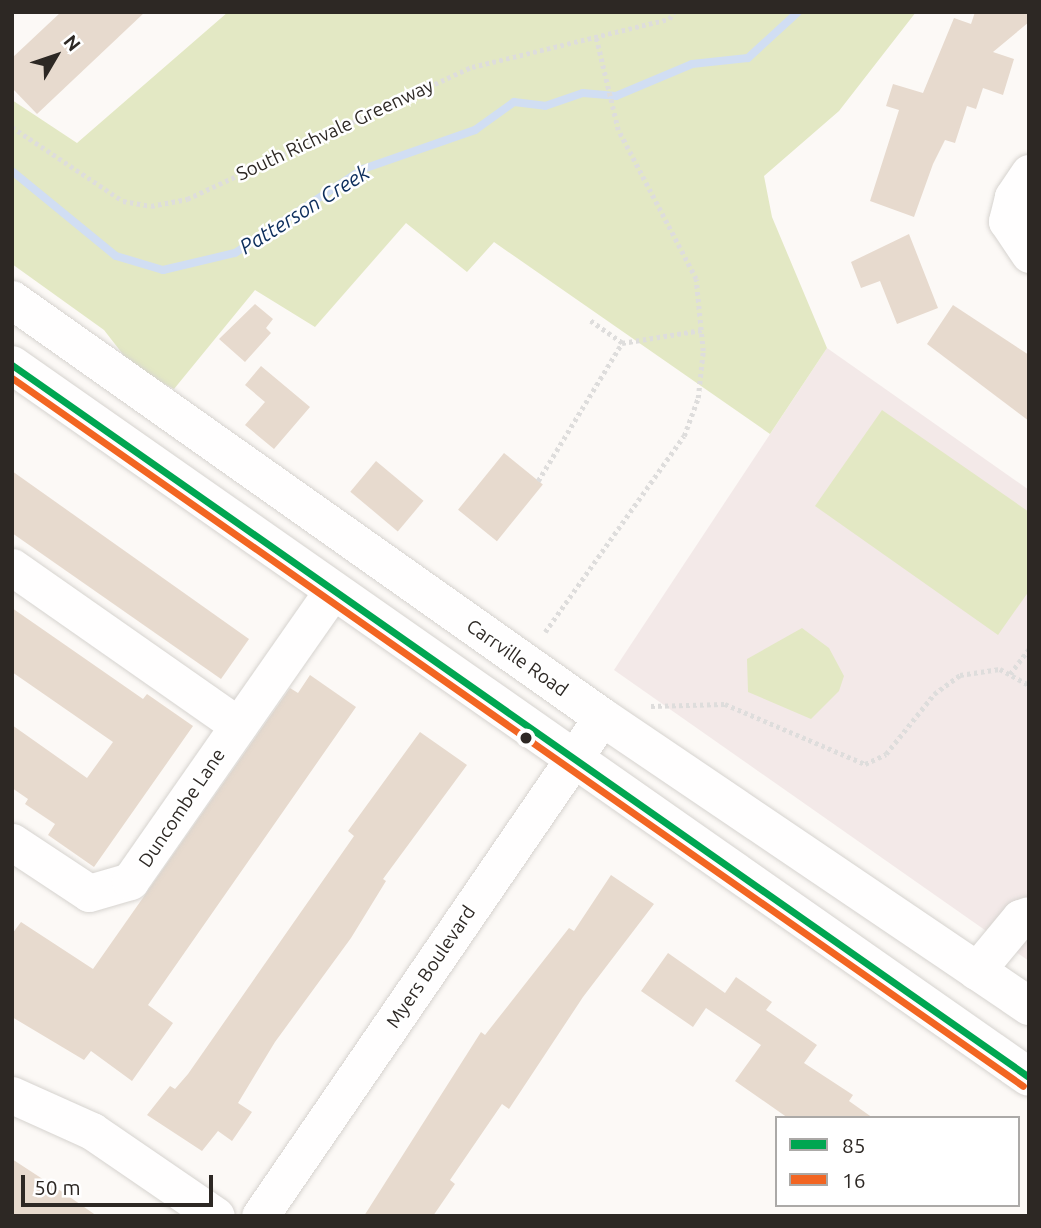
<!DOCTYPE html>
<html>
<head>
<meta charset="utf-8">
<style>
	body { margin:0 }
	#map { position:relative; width:1041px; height:1228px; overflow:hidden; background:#fcf9f6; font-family:Ubuntu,sans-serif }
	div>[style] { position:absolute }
	.education>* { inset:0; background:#f3e9e8 }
	.green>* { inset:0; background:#e3e8c4 }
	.stream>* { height:8px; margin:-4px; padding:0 4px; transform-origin:4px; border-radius:4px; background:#d1def3 }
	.building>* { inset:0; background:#e7dace; transform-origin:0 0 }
	.path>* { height:4.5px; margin-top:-2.25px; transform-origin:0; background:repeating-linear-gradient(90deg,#dedddc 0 3.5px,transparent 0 7px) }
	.roads { filter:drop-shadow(0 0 2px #d6d3cf) drop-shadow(0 0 2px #d6d3cf) }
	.minor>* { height:37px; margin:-18.5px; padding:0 18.5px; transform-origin:18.5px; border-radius:18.5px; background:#fffefe }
	.major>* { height:38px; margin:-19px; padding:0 19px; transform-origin:19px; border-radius:19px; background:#fffefe }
	.bus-1>* { height:7px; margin:-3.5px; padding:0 3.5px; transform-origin:3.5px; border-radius:3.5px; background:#00a651 }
	.bus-2>* { height:7px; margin:-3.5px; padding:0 3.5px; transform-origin:3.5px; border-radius:3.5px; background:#f26522 }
	.dots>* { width:19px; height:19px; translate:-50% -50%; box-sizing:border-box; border:4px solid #fff; border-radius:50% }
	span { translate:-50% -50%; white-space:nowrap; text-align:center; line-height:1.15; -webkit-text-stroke:5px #fff; paint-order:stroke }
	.street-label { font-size:19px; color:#2d2824 }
	.water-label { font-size:21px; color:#0d2e5c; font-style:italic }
	.frame { position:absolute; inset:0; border:14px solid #2d2824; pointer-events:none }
	.legend { position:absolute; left:775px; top:1116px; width:245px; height:91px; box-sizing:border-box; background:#fff; border:2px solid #aba9a7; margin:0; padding:9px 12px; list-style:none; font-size:21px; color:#2d2824 }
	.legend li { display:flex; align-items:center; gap:14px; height:35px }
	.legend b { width:35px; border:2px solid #aba9a7 }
	.north { position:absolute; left:21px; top:21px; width:70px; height:70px; -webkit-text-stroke:5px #fff; paint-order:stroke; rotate:51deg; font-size:19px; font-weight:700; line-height:28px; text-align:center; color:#2d2824 }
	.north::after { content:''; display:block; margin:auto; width:24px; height:32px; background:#2d2824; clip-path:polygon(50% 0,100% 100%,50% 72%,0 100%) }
	.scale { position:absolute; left:21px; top:1175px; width:192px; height:32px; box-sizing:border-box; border:4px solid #2d2824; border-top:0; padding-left:9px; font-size:21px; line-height:24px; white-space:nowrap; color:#2d2824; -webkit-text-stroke:5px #fff; paint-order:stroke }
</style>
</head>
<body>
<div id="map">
	<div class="education">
		<i style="clip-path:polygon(827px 348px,1029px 490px,1029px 961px,614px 670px)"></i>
	</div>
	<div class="green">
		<i style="clip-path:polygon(228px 12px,916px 12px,839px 111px,764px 176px,772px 217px,827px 348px,770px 434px,494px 242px,467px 272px,406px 223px,315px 327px,255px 290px,174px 389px,132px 366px,104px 330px,12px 264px,12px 100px,77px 143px)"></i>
		<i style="clip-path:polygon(882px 410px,1029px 512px,1029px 591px,998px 635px,815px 506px)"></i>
		<i style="clip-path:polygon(802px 628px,829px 648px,844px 676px,839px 691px,811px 719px,748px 692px,747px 659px)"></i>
	</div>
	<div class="stream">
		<i style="left:12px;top:171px;width:134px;rotate:39.3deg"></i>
		<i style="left:116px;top:256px;width:49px;rotate:16.6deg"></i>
		<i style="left:163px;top:270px;width:74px;rotate:-13.3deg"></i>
		<i style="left:235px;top:253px;width:153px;rotate:-33.3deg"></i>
		<i style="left:363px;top:169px;width:119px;rotate:-19.2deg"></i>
		<i style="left:475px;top:130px;width:48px;rotate:-35.7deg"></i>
		<i style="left:514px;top:102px;width:31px;rotate:7deg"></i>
		<i style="left:545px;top:106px;width:40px;rotate:-18.9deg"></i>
		<i style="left:583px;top:93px;width:33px;rotate:5deg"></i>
		<i style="left:616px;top:96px;width:82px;rotate:-22.8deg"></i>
		<i style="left:692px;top:64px;width:56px;rotate:-6.1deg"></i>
		<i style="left:748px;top:58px;width:68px;rotate:-42.6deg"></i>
	</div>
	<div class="building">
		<i style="clip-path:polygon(61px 12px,145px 12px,37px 114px,12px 88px,12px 58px)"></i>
		<i style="clip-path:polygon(975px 12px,1029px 12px,1029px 22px,993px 52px,1014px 59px,1003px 95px,983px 88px,976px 109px,967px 106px,955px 143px,945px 140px,933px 164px,914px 217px,870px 201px,899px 110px,886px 106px,893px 84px,923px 93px,954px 18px,971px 24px)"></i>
		<i style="clip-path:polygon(909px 234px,938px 308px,897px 324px,880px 281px,861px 288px,851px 262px)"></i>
		<i style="clip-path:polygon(255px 304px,273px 319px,266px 328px,271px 333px,245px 362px,219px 339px)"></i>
		<i style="clip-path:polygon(953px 305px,1029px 355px,1029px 421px,927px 344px)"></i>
		<i style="clip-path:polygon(261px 366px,310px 407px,274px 449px,245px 425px,265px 402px,245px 385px)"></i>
		<i style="left:504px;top:453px;width:50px;height:73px;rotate:39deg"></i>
		<i style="left:376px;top:461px;width:62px;height:40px;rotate:40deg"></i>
		<i style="clip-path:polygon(12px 471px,249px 639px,221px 679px,12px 533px)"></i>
		<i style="clip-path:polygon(12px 608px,143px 699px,147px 694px,193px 726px,94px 867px,48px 835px,55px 824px,25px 804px,28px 799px,12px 788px,12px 725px,87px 778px,113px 742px,12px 672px)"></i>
		<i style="clip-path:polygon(310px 675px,356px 707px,148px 1005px,173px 1023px,132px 1081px,91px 1051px,84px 1060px,12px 1017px,12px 934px,21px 922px,93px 969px,290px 688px,298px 693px)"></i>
		<i style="clip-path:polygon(420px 732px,467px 765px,383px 879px,386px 881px,351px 938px,275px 1042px,238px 1103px,252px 1112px,232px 1141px,218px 1131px,202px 1151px,147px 1115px,170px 1086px,175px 1089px,188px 1074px,354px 836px,348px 831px)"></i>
		<i style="clip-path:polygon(611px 875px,654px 904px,583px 997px,509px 1109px,502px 1104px,450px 1180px,455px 1184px,433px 1216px,364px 1216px,481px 1032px,485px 1035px,569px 928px,574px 931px)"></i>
		<i style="clip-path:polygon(668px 953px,725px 993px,736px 977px,772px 1002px,766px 1010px,817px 1045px,804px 1063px,853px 1095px,849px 1101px,873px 1118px,788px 1118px,735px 1081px,761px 1045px,706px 1008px,693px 1027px,641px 991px)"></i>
		<i style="clip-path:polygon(12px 1159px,64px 1193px,97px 1216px,12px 1216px)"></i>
	</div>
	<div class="path">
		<i style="left:12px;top:127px;width:133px;rotate:33.7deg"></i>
		<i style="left:123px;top:201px;width:28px;rotate:10deg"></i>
		<i style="left:151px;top:206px;width:37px;rotate:-11deg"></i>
		<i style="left:187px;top:199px;width:314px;rotate:-24.9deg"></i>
		<i style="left:472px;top:67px;width:203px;rotate:-13.7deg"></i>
		<i style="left:669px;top:19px;width:9px;rotate:-54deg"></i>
		<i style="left:622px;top:343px;width:81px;rotate:-9.2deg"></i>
		<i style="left:538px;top:481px;width:162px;rotate:-58.7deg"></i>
		<i style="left:622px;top:343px;width:40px;rotate:-145.1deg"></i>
		<i style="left:545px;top:632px;width:240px;rotate:-54.7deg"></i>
		<i style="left:684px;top:436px;width:40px;rotate:-69.8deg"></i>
		<i style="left:698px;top:398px;width:47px;rotate:-83.9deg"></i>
		<i style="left:703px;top:351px;width:72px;rotate:-95.6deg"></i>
		<i style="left:696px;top:279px;width:168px;rotate:-117.6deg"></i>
		<i style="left:618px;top:130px;width:95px;rotate:-103.4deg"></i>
		<i style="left:1010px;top:674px;width:31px;rotate:-53deg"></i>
		<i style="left:651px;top:706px;width:74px;rotate:-1.5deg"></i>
		<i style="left:725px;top:704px;width:152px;rotate:23.2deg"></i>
		<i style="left:865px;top:764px;width:23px;rotate:-25deg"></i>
		<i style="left:886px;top:754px;width:77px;rotate:-51.3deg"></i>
		<i style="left:934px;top:694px;width:32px;rotate:-36deg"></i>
		<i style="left:960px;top:675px;width:40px;rotate:-8.5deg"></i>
		<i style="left:1000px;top:669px;width:33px;rotate:29deg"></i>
	</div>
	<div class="roads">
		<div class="minor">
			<i style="left:1029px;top:173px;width:29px;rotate:124deg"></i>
			<i style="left:1013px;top:197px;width:25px;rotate:104deg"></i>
			<i style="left:1007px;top:221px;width:40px;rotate:56deg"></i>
			<i style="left:12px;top:567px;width:276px;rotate:35deg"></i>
			<i style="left:12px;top:842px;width:92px;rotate:33.5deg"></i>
			<i style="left:89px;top:893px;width:43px;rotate:-16.3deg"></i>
			<i style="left:130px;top:881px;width:353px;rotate:-55.1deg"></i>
			<i style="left:976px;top:971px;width:69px;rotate:-50.3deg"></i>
			<i style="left:1020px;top:918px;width:9px;rotate:-18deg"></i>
			<i style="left:12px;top:1095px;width:88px;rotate:24.2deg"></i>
			<i style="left:92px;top:1131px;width:150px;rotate:34.4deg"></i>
			<i style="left:260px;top:1216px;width:605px;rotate:-55.57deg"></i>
		</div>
		<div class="major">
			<i style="left:12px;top:300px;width:722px;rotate:35.25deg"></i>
			<i style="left:602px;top:717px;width:516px;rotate:34.09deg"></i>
			<i style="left:12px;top:365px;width:1241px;rotate:35deg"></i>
		</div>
	</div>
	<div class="bus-1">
		<i style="left:12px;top:365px;width:1241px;rotate:35deg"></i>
	</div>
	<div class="bus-2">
		<i style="left:12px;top:378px;width:1234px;rotate:35deg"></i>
	</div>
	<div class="dots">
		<i style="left:526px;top:738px;background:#2d2824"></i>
	</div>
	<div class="street-label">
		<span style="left:335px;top:130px;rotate:-25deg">South Richvale Greenway</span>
		<span style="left:517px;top:658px;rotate:35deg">Carrville Road</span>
		<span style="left:182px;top:808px;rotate:-56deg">Duncombe Lane</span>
		<span style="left:431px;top:967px;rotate:-56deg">Myers Boulevard</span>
	</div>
	<div class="water-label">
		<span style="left:304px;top:209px;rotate:-32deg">Patterson Creek</span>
	</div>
	<div class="frame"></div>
	<ul class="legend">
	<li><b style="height:9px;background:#00a651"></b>85</li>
	<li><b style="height:9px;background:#f26522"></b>16</li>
	</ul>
	<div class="north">N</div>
	<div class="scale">50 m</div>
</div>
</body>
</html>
